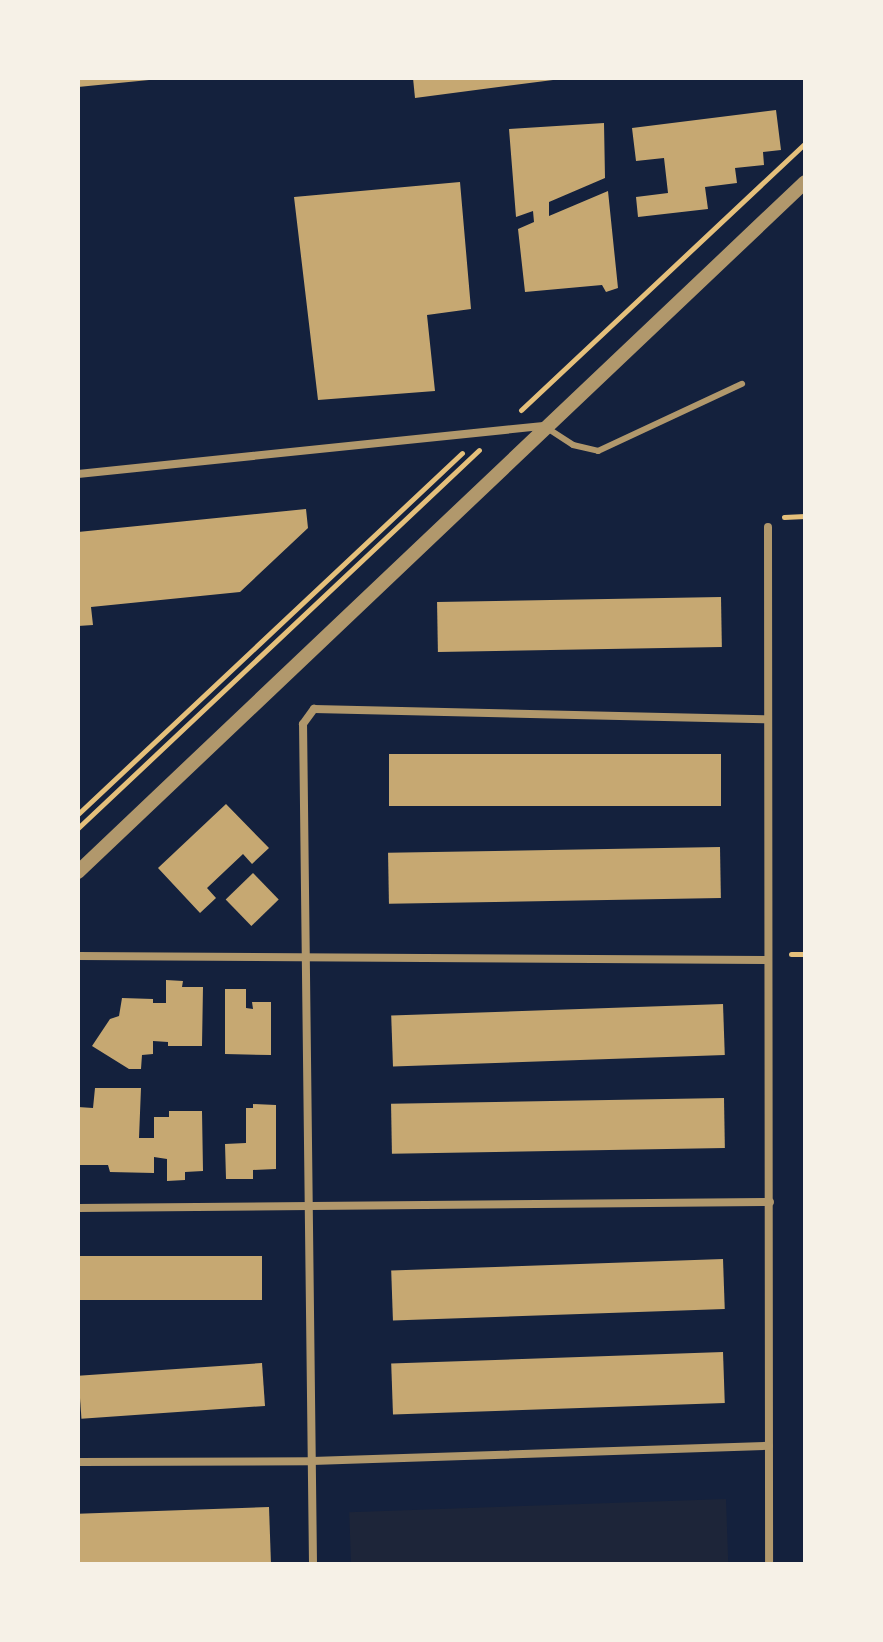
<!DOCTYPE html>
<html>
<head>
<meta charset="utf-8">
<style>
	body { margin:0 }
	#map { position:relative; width:883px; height:1642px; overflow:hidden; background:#14213d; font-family:"Golos Text",sans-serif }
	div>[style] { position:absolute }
	.green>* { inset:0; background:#1d2539; transform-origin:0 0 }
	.building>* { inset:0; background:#c6a872; transform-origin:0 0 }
	.path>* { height:5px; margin:-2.5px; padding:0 2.5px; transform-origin:2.5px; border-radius:2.5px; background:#e5c07b }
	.service>* { height:6px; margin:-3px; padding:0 3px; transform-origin:3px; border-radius:3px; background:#b1986c }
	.minor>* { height:8px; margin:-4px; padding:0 4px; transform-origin:4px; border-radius:4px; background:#b1986c }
	.tertiary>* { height:14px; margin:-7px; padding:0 7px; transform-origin:7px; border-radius:7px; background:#b1986c }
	span { translate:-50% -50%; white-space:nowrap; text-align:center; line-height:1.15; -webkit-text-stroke:8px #f6f1e7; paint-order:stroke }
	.frame { position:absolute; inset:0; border:80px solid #f6f1e7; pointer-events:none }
</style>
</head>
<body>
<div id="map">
	<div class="green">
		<i style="left:726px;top:1499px;width:64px;height:377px;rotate:88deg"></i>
	</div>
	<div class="building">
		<i style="clip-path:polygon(78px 78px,149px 78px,149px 80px,78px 87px)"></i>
		<i style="clip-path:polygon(413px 78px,553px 78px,553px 80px,415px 98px)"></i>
		<i style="clip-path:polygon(776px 110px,781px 150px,763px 152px,764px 165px,735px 168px,737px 183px,705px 187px,708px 209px,638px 217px,636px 197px,668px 193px,664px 158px,636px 161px,632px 128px)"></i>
		<i style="clip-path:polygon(604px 123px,605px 178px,549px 202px,549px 216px,608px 191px,618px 288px,606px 292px,602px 285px,525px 292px,518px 229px,534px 222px,533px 211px,516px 217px,509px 129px)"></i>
		<i style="clip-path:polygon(460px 182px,471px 309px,427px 315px,435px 391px,318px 400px,294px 197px)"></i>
		<i style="clip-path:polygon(306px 509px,308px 528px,240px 592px,91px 607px,93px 625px,78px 626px,78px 532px)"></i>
		<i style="left:721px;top:597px;width:50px;height:284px;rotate:89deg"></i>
		<i style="left:389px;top:754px;width:332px;height:52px"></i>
		<i style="clip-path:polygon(226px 804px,269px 848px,252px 864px,243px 854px,207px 888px,216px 898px,200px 913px,158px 868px)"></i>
		<i style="left:720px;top:847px;width:51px;height:332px;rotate:89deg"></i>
		<i style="left:253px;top:873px;width:37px;height:38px;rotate:46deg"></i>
		<i style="clip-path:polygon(166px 980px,183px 981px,182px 987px,203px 987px,202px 1046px,168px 1046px,168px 1042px,153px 1041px,153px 1054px,142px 1055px,141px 1069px,129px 1069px,92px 1046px,110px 1019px,119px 1016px,122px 998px,153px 999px,153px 1003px,166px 1003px)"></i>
		<i style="clip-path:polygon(225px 989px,246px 989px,246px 1008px,253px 1009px,252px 1002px,271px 1002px,271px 1055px,225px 1054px)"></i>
		<i style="left:723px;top:1004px;width:51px;height:332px;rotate:88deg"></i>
		<i style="clip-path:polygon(95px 1088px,141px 1088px,139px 1138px,154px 1138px,154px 1117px,169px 1117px,169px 1111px,202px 1111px,203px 1171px,185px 1172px,185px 1180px,167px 1181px,167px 1159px,154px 1157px,154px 1173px,110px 1172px,108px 1165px,78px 1165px,78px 1107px,93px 1108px)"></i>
		<i style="left:724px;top:1098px;width:50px;height:333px;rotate:89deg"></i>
		<i style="clip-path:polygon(253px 1104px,276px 1105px,276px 1169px,253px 1170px,253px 1179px,226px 1179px,225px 1144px,246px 1143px,246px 1108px,253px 1108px)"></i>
		<i style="left:78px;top:1256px;width:184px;height:44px"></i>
		<i style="left:723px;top:1259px;width:50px;height:332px;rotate:88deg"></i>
		<i style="left:723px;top:1352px;width:51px;height:332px;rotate:88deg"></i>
		<i style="left:262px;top:1363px;width:43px;height:184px;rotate:86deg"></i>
		<i style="left:269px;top:1507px;width:57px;height:191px;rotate:88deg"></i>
	</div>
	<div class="path">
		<i style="left:521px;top:410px;width:390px;rotate:-43.2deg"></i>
		<i style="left:784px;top:517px;width:21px;rotate:-3deg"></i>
		<i style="left:78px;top:814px;width:527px;rotate:-43.23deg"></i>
		<i style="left:78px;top:828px;width:551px;rotate:-43.31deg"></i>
		<i style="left:791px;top:954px;width:14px"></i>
	</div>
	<div class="service">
		<i style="left:547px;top:428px;width:31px;rotate:33deg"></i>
		<i style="left:573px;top:445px;width:26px;rotate:13deg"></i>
		<i style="left:598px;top:451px;width:159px;rotate:-25deg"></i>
	</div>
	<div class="minor">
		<i style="left:78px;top:474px;width:468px;rotate:-5.9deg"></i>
		<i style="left:768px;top:527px;width:1037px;rotate:89.94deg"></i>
		<i style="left:78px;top:956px;width:690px;rotate:0.33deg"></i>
		<i style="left:78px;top:1208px;width:692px;rotate:-0.5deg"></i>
		<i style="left:78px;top:1462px;width:234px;rotate:-0.2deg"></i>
		<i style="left:312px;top:1461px;width:457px;rotate:-1.9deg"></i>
		<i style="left:313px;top:1564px;width:840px;rotate:-90.68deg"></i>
		<i style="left:303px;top:724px;width:19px;rotate:-54deg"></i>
		<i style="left:314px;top:709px;width:452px;rotate:1.3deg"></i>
	</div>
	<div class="tertiary">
		<i style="left:78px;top:872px;width:1002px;rotate:-43.5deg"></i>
	</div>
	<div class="frame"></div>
</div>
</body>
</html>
